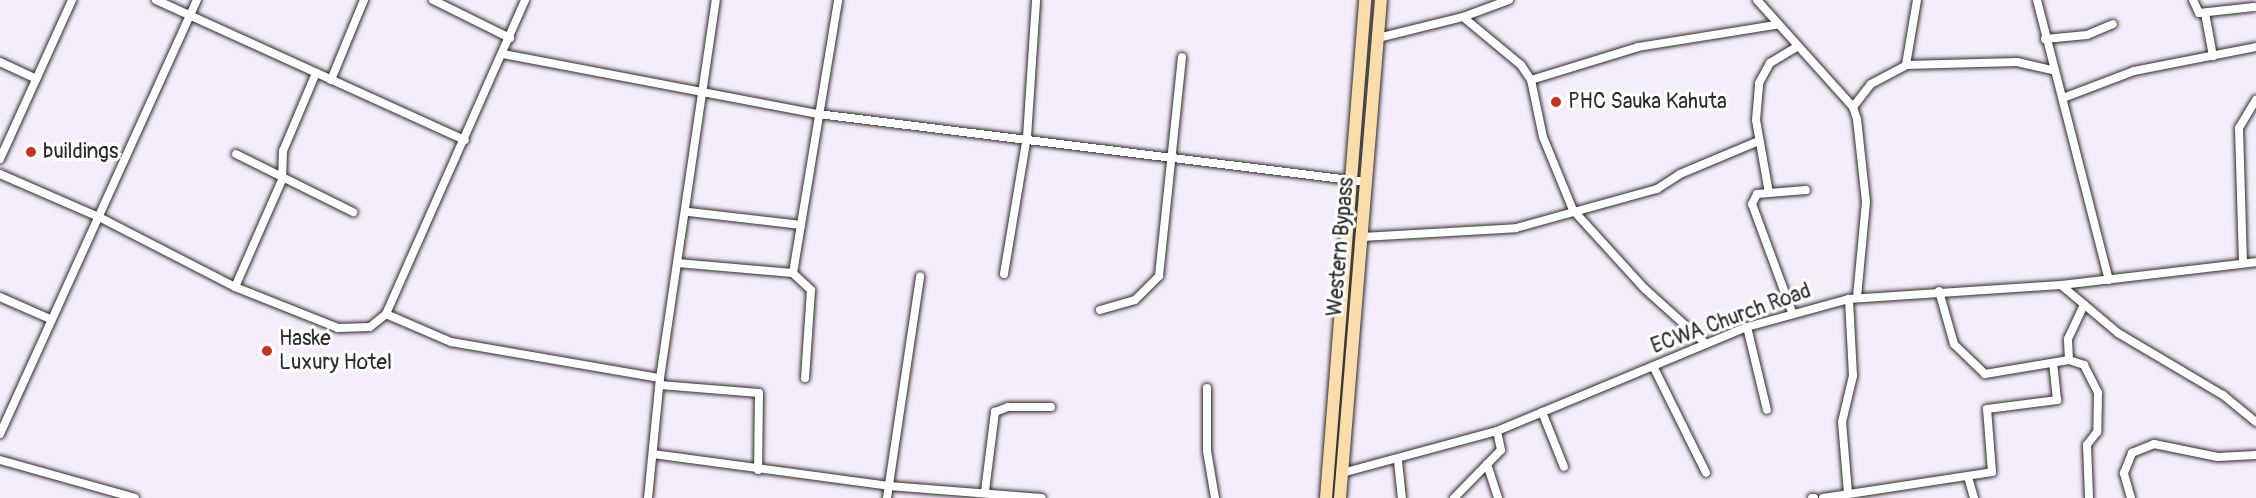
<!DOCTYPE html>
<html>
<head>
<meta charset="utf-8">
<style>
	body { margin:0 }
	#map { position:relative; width:2256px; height:498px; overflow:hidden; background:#f5edfb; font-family:Pangolin,sans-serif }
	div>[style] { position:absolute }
	.roads { filter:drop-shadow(0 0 2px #2b2b2b) drop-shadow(0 0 2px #2b2b2b) }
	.street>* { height:8px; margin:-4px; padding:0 4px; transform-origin:4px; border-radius:4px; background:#fff }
	.primary>* { height:12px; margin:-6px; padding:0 6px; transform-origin:6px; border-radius:6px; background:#faddab }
	.dots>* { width:16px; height:16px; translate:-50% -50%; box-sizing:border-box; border:3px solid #fff; border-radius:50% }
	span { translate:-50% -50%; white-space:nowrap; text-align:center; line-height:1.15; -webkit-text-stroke:6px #fff; paint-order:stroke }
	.poi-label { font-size:21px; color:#2b2b2b }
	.left { translate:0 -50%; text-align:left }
	.street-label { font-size:21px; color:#2b2b2b }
</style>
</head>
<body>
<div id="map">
	<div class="roads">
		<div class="street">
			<i style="left:156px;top:0;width:339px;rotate:24.4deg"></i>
			<i style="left:433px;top:0;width:86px;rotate:26.3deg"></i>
			<i style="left:1757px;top:0;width:144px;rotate:48.1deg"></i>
			<i style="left:1853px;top:107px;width:13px;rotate:72deg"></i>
			<i style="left:1857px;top:119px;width:83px;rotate:83.8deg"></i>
			<i style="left:1866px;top:202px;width:96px;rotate:95.4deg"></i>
			<i style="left:2037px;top:0;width:289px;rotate:75.6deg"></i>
			<i style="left:2193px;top:0;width:14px;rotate:65deg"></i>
			<i style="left:2199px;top:13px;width:55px;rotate:-6.2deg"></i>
			<i style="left:2205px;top:13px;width:44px;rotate:79.5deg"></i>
			<i style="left:1463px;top:17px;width:49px;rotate:-20.3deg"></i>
			<i style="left:1378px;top:38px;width:88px;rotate:-13.9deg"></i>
			<i style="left:1463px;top:17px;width:75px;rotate:39.6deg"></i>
			<i style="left:1521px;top:65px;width:18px;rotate:56deg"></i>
			<i style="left:1531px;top:80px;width:58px;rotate:78.1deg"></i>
			<i style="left:1543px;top:137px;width:79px;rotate:67.7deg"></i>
			<i style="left:1573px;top:210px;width:107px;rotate:47.7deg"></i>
			<i style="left:1645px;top:289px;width:82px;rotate:42deg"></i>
			<i style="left:2045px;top:39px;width:42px;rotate:-5.4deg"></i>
			<i style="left:2087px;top:35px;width:28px;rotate:-23deg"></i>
			<i style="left:503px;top:54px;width:321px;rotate:10.8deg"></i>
			<i style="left:818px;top:114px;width:552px;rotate:7.07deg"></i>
			<i style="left:0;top:62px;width:40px;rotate:25deg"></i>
			<i style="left:1906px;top:65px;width:66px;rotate:-80.4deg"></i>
			<i style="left:331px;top:80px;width:87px;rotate:-67.6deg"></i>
			<i style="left:1531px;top:80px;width:112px;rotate:-17.1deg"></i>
			<i style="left:1638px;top:47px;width:139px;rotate:-9.1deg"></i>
			<i style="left:2063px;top:98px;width:76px;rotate:-20.8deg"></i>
			<i style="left:2134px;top:71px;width:124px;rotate:-11.1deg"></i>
			<i style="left:1853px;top:107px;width:29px;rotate:-52deg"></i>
			<i style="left:1871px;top:84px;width:40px;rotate:-28deg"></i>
			<i style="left:1906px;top:65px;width:111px;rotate:-1.5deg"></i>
			<i style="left:2017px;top:62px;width:35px;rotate:13deg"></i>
			<i style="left:236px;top:154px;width:131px;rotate:26.4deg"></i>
			<i style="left:0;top:159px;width:175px;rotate:-65.6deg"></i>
			<i style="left:0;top:174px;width:108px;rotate:23.5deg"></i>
			<i style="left:99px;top:217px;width:153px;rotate:27.2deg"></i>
			<i style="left:235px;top:287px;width:111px;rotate:21.7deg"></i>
			<i style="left:338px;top:328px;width:32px;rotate:-2deg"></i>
			<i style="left:370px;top:327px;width:21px;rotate:-39deg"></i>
			<i style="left:386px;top:314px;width:343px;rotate:-66.1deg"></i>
			<i style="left:1769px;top:193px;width:74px;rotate:-100.1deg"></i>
			<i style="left:1756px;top:120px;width:37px;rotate:-85deg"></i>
			<i style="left:1759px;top:83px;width:23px;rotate:-61deg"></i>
			<i style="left:1770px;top:63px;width:31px;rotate:-31deg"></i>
			<i style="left:689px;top:212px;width:113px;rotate:6.6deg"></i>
			<i style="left:1362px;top:237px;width:154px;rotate:-3.3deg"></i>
			<i style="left:1516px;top:228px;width:146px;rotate:-15.5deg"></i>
			<i style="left:1657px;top:189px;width:27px;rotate:-33deg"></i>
			<i style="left:1680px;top:174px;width:86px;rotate:-22.7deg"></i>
			<i style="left:677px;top:263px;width:116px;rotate:4.9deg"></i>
			<i style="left:2243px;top:263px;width:135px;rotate:-91.7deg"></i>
			<i style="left:2239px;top:128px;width:33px;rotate:-59deg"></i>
			<i style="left:1004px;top:274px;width:139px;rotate:-80.5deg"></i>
			<i style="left:1027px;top:137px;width:137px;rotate:-86.2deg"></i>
			<i style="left:2061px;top:285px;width:75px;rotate:40.1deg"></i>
			<i style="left:2118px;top:333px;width:122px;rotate:30.6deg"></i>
			<i style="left:2223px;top:395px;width:43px;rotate:39.3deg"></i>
			<i style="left:235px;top:287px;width:117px;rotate:-66.3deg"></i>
			<i style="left:282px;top:180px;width:29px;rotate:-88deg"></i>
			<i style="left:283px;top:151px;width:85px;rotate:-67.1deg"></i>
			<i style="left:1939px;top:291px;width:55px;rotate:74.2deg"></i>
			<i style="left:1954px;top:344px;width:43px;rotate:44.1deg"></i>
			<i style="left:1985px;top:374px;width:85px;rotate:-9.5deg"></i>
			<i style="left:2069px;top:360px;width:16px;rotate:18deg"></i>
			<i style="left:2084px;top:365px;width:31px;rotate:63deg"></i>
			<i style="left:2098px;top:393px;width:39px;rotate:91deg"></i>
			<i style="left:2097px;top:432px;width:16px;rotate:128deg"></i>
			<i style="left:2087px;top:445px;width:53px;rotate:87.8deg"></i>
			<i style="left:0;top:297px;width:55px;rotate:23.7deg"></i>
			<i style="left:1100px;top:310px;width:36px;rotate:-16deg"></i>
			<i style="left:1135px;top:300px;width:34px;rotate:-45deg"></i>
			<i style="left:1159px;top:276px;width:220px;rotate:-84deg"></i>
			<i style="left:1792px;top:312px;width:115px;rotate:-110.3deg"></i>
			<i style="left:1752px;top:204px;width:11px;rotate:-63deg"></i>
			<i style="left:1757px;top:194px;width:49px;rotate:-4.7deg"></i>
			<i style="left:386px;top:314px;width:71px;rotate:23.3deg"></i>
			<i style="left:451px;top:342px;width:212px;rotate:9.8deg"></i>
			<i style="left:1747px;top:327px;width:85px;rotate:76.5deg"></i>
			<i style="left:2069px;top:360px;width:21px;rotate:-93deg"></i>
			<i style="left:2068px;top:339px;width:38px;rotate:-65deg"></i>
			<i style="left:1653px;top:366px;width:119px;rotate:63.6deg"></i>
			<i style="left:805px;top:378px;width:88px;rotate:-86.1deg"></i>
			<i style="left:811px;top:290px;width:25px;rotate:-137deg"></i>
			<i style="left:793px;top:273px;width:277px;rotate:-80.6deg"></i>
			<i style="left:660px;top:385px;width:99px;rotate:4.6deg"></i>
			<i style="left:759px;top:393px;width:77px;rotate:90.7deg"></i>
			<i style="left:1207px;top:388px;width:63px;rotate:90deg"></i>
			<i style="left:1207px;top:451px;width:48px;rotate:80.3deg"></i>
			<i style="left:1542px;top:412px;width:59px;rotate:68.2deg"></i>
			<i style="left:0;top:434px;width:477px;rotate:-65.6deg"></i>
			<i style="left:653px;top:454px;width:238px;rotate:7.7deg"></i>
			<i style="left:889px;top:486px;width:153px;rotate:4.5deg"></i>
			<i style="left:0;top:460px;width:140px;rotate:15.7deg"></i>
			<i style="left:1398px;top:461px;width:37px;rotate:84deg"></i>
			<i style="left:1487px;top:464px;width:36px;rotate:72deg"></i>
			<i style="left:1342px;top:473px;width:161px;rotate:-15.2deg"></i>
			<i style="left:1497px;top:431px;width:271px;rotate:-22.6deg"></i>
			<i style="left:1747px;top:327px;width:106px;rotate:-15.4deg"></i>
			<i style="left:1849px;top:299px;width:212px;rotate:-3.8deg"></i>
			<i style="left:2061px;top:285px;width:196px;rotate:-6.7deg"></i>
			<i style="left:1968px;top:477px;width:22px;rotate:74deg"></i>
			<i style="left:985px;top:491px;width:80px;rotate:-82.8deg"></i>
			<i style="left:995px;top:412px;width:14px;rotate:-21deg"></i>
			<i style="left:1008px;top:407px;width:43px"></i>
			<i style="left:1848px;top:493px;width:71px;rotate:-94.8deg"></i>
			<i style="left:1842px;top:422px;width:47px;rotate:-76.6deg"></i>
			<i style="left:1853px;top:376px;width:77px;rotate:-93deg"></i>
			<i style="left:648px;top:498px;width:121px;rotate:-84.3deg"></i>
			<i style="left:660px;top:378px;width:382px;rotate:-81.6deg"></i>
			<i style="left:887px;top:498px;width:224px;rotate:-81.5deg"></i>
			<i style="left:1454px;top:498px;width:67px;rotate:-45.6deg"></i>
			<i style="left:1501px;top:450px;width:19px;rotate:-102deg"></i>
			<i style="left:1812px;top:498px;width:2px"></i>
			<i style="left:1823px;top:498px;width:171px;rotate:-8.7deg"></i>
			<i style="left:1992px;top:472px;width:63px;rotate:-94.5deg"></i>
			<i style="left:1987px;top:409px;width:71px;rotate:-7.3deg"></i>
			<i style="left:2057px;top:400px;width:36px;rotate:-96deg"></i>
			<i style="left:2131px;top:498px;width:26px;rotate:-106deg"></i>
			<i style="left:2124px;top:473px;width:22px;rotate:-68deg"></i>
			<i style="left:2132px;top:453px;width:24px;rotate:-22deg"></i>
			<i style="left:2154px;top:444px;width:65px;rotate:11.5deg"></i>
			<i style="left:2218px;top:457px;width:38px;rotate:-3deg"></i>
		</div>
		<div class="primary">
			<i style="left:1326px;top:498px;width:500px;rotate:-85.5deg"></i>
			<i style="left:1340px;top:498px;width:500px;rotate:-85.3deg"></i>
		</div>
	</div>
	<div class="dots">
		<i style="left:1556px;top:102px;background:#c8321e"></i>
		<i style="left:31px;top:152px;background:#c8321e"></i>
		<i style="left:267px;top:351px;background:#c8321e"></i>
	</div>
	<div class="poi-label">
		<span class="left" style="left:1568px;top:102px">PHC Sauka Kahuta</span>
		<span class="left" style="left:43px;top:152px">buildings</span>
		<span class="left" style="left:279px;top:351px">Haske<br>Luxury Hotel</span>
	</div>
	<div class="street-label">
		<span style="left:1341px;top:247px;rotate:-85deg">Western Bypass</span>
		<span style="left:1731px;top:319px;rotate:-20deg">ECWA Church Road</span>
	</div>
</div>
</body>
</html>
